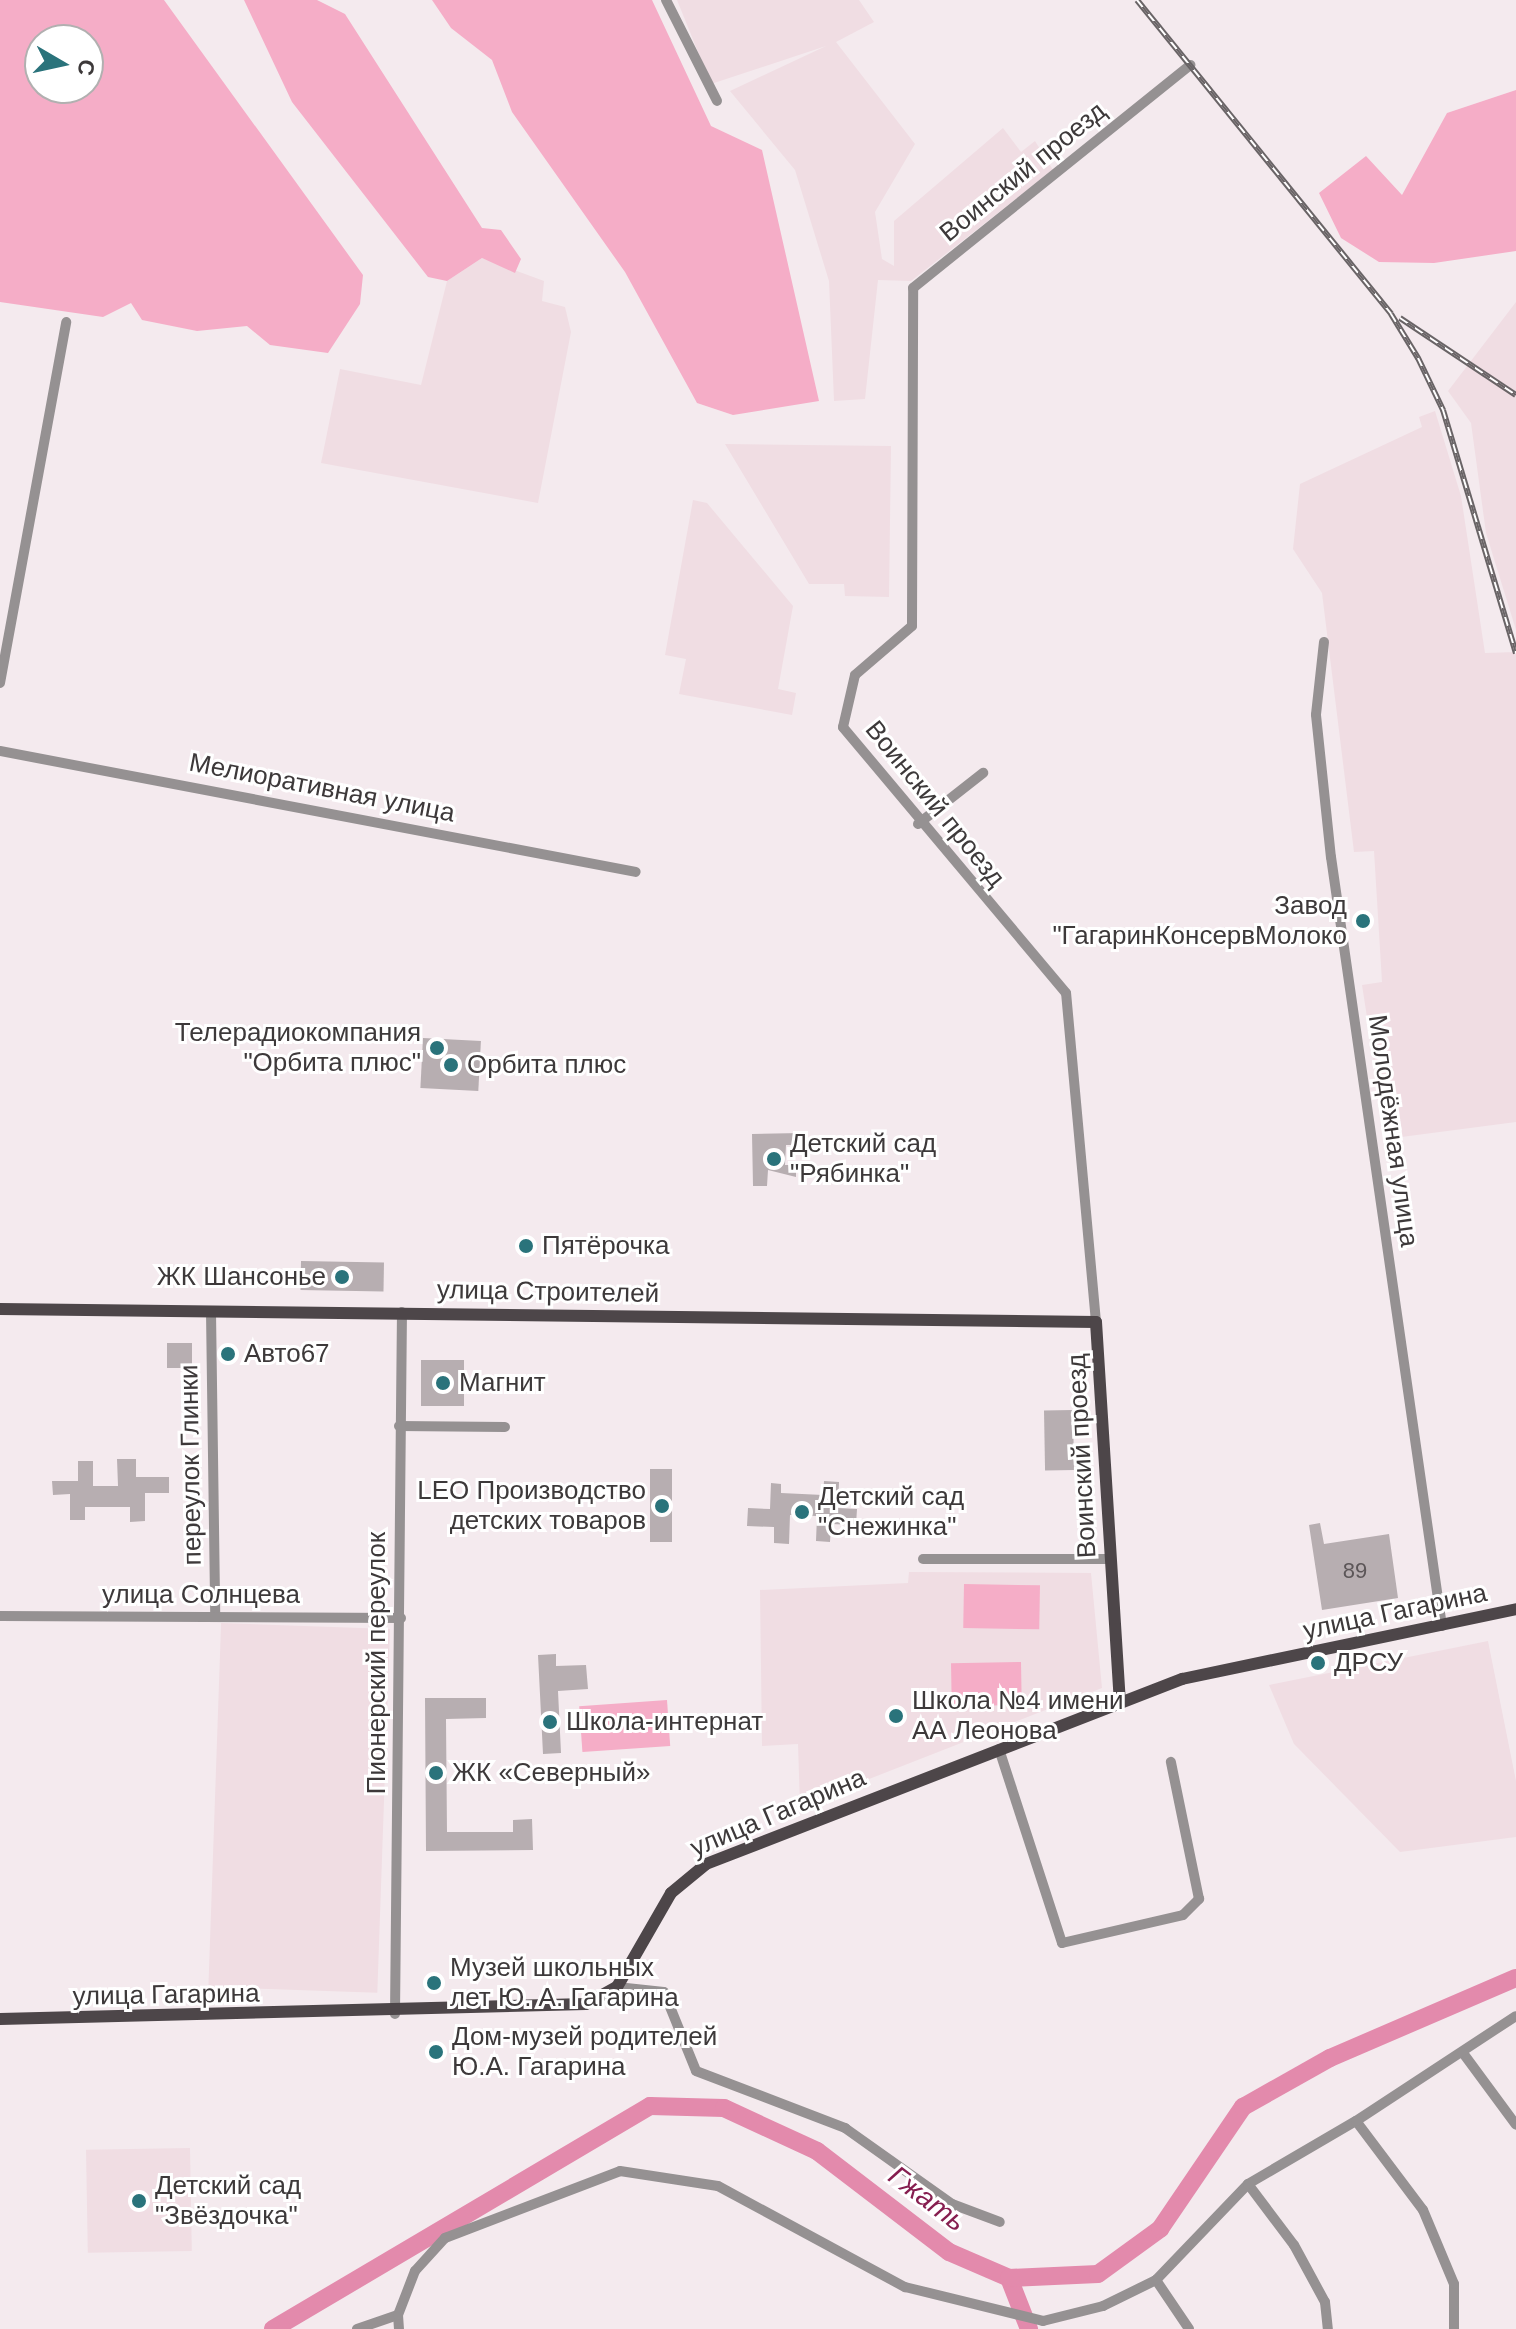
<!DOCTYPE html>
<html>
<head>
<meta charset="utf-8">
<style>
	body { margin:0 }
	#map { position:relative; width:1516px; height:2329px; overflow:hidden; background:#f4eaee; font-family:Arial,sans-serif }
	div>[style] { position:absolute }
	.built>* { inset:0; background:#f0dde3; transform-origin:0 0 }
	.green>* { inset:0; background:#f5adc7; transform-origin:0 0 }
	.river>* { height:18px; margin:-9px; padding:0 9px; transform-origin:9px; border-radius:9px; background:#e38aac }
	.building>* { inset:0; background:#b7aeb1; transform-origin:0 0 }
	.minor>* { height:10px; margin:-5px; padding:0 5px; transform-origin:5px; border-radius:5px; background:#959192 }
	.major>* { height:12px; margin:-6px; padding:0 6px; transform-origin:6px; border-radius:6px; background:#4d4649 }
	.rail>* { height:6px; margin-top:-3px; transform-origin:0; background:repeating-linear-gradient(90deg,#fff 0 9px,#696466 0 18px); box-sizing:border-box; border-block:2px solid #696466 }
	.dots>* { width:22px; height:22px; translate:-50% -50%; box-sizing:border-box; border:4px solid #fff; border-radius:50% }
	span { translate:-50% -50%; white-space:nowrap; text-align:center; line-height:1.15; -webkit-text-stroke:6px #fff; paint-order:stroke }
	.number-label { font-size:22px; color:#5c5658 }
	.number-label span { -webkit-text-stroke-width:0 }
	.street-label { font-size:26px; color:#3d393a }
	.poi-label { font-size:26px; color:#3d393a }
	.right { translate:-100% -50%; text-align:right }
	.left { translate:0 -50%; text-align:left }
	.water-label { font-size:28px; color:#861e50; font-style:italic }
	.north { position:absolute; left:24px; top:24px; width:80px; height:80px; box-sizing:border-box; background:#fff; border:2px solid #b1b0b0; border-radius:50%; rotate:99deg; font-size:22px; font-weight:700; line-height:32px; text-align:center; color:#3d393a }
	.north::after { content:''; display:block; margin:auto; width:28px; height:36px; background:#2a737b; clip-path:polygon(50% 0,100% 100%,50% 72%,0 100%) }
</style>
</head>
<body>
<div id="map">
	<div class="built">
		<i style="clip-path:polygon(677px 0,859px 0,874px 22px,836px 42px,915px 144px,875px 212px,882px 259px,894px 266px,894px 221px,1003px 128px,1021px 152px,1035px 141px,1053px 170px,911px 281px,878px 280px,865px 399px,834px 401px,829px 281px,795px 170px,730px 91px,826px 46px,711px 84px)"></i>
		<i style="clip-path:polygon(482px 258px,544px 281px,542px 301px,565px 307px,571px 332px,538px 503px,321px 463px,340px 369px,421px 385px,447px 281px)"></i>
		<i style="clip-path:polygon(1516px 302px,1516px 630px,1486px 533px,1471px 423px,1448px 391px)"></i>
		<i style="clip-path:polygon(1435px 411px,1461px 496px,1485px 653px,1516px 652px,1516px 1122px,1386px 1139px,1362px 985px,1382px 982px,1374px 851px,1354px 852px,1322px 593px,1293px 549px,1300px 484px,1422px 427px,1419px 417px)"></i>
		<i style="clip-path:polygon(725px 444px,891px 446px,889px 597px,845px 596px,844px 584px,809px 584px)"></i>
		<i style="clip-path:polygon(693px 500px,707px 503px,793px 606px,778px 689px,796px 693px,792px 715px,679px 694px,686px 659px,665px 655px)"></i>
		<i style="clip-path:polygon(909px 1572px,1091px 1573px,1102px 1688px,800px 1806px,798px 1744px,762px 1746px,760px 1590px,908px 1583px)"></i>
		<i style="left:390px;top:1629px;width:364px;height:169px;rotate:92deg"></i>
		<i style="clip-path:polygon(1488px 1641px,1516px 1781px,1516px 1837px,1400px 1852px,1294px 1744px,1269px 1685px)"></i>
		<i style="left:190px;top:2148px;width:103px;height:104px;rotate:89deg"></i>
	</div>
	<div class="green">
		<i style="clip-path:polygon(evenodd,0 0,164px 0,363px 275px,360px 304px,328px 353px,270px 345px,247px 326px,197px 331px,142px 320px,131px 303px,103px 317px,0 302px,0 0,40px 40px,88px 40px,88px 88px,40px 88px,40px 40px)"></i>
		<i style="clip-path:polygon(244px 0,317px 0,345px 14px,482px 228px,501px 230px,521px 259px,515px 273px,482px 258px,447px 281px,428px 277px,292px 102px)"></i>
		<i style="clip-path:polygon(432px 0,652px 0,711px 126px,762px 150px,819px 401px,733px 415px,697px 403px,625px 272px,512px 112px,492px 60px,451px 28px)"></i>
		<i style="clip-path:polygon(1516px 90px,1516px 251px,1434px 263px,1379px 262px,1341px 238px,1319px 193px,1366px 156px,1402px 195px,1447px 113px)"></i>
		<i style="left:964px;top:1584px;width:76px;height:44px;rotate:1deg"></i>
		<i style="left:1021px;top:1662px;width:43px;height:70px;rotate:89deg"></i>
		<i style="left:667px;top:1700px;width:46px;height:88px;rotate:86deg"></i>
	</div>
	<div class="river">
		<i style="left:1009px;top:2278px;width:55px;rotate:68.6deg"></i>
		<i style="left:273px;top:2329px;width:438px;rotate:-30.6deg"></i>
		<i style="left:650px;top:2106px;width:74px;rotate:1.5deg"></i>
		<i style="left:724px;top:2108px;width:102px;rotate:24.8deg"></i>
		<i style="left:817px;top:2151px;width:166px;rotate:37.4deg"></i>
		<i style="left:949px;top:2252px;width:65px;rotate:23.4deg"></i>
		<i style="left:1009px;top:2278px;width:89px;rotate:-2.6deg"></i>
		<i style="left:1098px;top:2274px;width:77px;rotate:-36deg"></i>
		<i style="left:1160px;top:2229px;width:148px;rotate:-55.8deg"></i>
		<i style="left:1243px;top:2107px;width:100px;rotate:-29.4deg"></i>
		<i style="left:1330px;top:2058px;width:202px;rotate:-23.3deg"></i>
	</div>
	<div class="building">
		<i style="left:423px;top:1038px;width:58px;height:50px;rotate:3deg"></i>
		<i style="clip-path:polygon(801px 1133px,800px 1145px,786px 1145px,785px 1165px,796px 1165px,796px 1177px,768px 1170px,767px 1186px,753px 1186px,752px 1134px)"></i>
		<i style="left:301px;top:1261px;width:83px;height:29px;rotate:1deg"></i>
		<i style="left:167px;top:1343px;width:25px;height:25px"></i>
		<i style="left:421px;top:1360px;width:43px;height:46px"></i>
		<i style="left:1073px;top:1410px;width:60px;height:29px;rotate:89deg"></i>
		<i style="clip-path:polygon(117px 1459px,136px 1459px,136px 1477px,169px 1477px,169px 1493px,145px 1493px,145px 1521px,130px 1522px,130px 1507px,85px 1507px,85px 1520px,70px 1520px,70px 1494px,53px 1495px,52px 1481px,78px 1481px,78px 1461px,93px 1461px,93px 1486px,118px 1486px)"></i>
		<i style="left:650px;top:1469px;width:22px;height:73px"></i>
		<i style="clip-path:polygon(824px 1481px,839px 1482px,838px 1508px,857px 1509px,856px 1525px,831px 1524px,830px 1542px,816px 1541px,817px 1516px,790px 1515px,789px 1544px,774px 1543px,774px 1527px,747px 1526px,748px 1508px,770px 1509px,771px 1483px,781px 1484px,781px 1493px,823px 1495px)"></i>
		<i style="clip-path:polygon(1320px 1523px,1324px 1544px,1389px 1534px,1398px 1598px,1322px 1610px,1309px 1525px)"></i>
		<i style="clip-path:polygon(556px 1654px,556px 1666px,586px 1665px,588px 1689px,558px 1691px,561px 1753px,543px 1754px,538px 1655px)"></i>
		<i style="clip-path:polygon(425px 1698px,486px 1698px,486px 1718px,446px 1719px,447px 1832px,513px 1832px,513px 1820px,532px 1819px,533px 1850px,426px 1851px)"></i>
	</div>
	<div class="minor">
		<i style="left:666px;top:0;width:113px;rotate:63.2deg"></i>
		<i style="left:1324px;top:642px;width:73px;rotate:96.3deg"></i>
		<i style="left:1316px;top:715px;width:143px;rotate:84deg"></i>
		<i style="left:1331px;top:857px;width:777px;rotate:81.79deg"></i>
		<i style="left:0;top:683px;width:367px;rotate:-79.6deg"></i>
		<i style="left:0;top:751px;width:647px;rotate:10.77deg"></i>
		<i style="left:918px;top:824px;width:83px;rotate:-38.1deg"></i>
		<i style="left:211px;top:1312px;width:305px;rotate:89.2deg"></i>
		<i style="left:1096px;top:1322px;width:330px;rotate:-95.2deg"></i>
		<i style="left:1066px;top:993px;width:347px;rotate:-130deg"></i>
		<i style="left:843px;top:727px;width:53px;rotate:-77deg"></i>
		<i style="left:855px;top:675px;width:75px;rotate:-40.7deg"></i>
		<i style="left:912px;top:626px;width:338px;rotate:-89.8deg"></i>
		<i style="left:913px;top:288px;width:356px;rotate:-38.8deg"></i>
		<i style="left:399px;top:1426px;width:106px;rotate:0.5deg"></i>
		<i style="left:923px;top:1559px;width:187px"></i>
		<i style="left:0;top:1616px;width:401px;rotate:0.3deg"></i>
		<i style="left:999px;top:1749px;width:204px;rotate:72deg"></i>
		<i style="left:1062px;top:1943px;width:124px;rotate:-13deg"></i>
		<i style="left:1183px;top:1915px;width:23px;rotate:-45deg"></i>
		<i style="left:1199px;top:1899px;width:140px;rotate:-101.6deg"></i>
		<i style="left:617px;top:1987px;width:47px;rotate:6.1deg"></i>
		<i style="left:664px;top:1992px;width:85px;rotate:67.9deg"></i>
		<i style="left:696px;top:2071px;width:160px;rotate:20.9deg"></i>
		<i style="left:845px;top:2128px;width:131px;rotate:35.4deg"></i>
		<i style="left:952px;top:2204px;width:51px;rotate:20.6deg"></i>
		<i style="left:395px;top:2014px;width:702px;rotate:-89.43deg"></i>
		<i style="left:1463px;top:2053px;width:89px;rotate:53.6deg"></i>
		<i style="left:1248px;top:2184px;width:76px;rotate:53deg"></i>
		<i style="left:1294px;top:2245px;width:65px;rotate:61.5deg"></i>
		<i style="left:1325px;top:2302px;width:27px;rotate:84deg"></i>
		<i style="left:1156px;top:2280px;width:59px;rotate:56deg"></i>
		<i style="left:398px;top:2315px;width:14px;rotate:86deg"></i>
		<i style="left:357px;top:2329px;width:43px;rotate:-18.9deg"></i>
		<i style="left:398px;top:2315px;width:47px;rotate:-68.9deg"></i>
		<i style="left:415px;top:2271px;width:45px;rotate:-47.7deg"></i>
		<i style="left:445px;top:2238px;width:187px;rotate:-20.9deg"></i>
		<i style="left:620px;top:2171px;width:99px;rotate:8.7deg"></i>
		<i style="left:718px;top:2186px;width:213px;rotate:28.4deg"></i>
		<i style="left:905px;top:2287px;width:142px;rotate:13.8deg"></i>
		<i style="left:1043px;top:2321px;width:62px;rotate:-14deg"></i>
		<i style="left:1103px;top:2306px;width:59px;rotate:-26.1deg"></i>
		<i style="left:1156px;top:2280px;width:133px;rotate:-46.2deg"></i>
		<i style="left:1248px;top:2184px;width:125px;rotate:-30.3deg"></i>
		<i style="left:1454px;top:2329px;width:45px;rotate:-90deg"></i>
		<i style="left:1454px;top:2284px;width:80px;rotate:-112.7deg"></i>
		<i style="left:1423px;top:2210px;width:111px;rotate:-127deg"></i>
		<i style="left:1356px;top:2121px;width:191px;rotate:-33.3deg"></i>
	</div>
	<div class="major">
		<i style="left:0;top:1309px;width:1096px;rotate:0.68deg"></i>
		<i style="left:1096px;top:1322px;width:378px;rotate:86.4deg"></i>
		<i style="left:0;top:2019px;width:586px;rotate:-1.47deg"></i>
		<i style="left:586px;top:2004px;width:35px;rotate:-29deg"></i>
		<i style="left:617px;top:1987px;width:108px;rotate:-60.1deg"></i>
		<i style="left:671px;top:1893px;width:45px;rotate:-39.6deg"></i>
		<i style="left:706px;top:1864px;width:511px;rotate:-21.24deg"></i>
		<i style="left:1182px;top:1679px;width:341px;rotate:-11.8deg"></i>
	</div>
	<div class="rail">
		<i style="left:1137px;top:0;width:404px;rotate:51deg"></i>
		<i style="left:1391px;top:314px;width:52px;rotate:58.5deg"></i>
		<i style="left:1418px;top:358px;width:58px;rotate:64.3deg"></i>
		<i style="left:1443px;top:410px;width:254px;rotate:73.3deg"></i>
		<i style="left:1400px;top:318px;width:139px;rotate:33.6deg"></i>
	</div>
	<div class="dots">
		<i style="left:1363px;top:921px;background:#2a737b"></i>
		<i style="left:437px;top:1048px;background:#2a737b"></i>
		<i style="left:451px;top:1065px;background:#2a737b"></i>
		<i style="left:774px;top:1159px;background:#2a737b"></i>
		<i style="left:526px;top:1246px;background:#2a737b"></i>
		<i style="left:342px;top:1277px;background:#2a737b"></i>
		<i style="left:228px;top:1354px;background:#2a737b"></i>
		<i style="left:443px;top:1383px;background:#2a737b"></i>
		<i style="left:662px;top:1506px;background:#2a737b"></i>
		<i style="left:802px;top:1512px;background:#2a737b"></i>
		<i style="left:1318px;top:1663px;background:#2a737b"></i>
		<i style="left:896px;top:1716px;background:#2a737b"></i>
		<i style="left:550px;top:1722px;background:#2a737b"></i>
		<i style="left:436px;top:1773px;background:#2a737b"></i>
		<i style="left:434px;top:1983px;background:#2a737b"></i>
		<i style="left:436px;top:2052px;background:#2a737b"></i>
		<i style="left:139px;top:2201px;background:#2a737b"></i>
	</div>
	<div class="number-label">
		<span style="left:1355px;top:1571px">89</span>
	</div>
	<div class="street-label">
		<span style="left:1023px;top:172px;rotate:-39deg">Воинский проезд</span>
		<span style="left:322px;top:788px;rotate:11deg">Мелиоративная улица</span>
		<span style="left:935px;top:804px;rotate:51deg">Воинский проезд</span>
		<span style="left:1393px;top:1131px;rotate:82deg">Молодёжная улица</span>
		<span style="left:548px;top:1292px;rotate:1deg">улица Строителей</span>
		<span style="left:1082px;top:1456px;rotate:-93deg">Воинский проезд</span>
		<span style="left:191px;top:1465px;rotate:-91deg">переулок Глинки</span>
		<span style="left:201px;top:1595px">улица Солнцева</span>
		<span style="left:1395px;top:1612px;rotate:-12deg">улица Гагарина</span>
		<span style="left:377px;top:1663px;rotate:-90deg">Пионерский переулок</span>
		<span style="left:778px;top:1813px;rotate:-23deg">улица Гагарина</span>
		<span style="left:166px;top:1995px;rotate:-1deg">улица Гагарина</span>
	</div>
	<div class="poi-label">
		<span class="right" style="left:1347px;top:921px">Завод<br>"ГагаринКонсервМолоко</span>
		<span class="right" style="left:421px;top:1048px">Телерадиокомпания<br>"Орбита плюс"</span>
		<span class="left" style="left:467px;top:1065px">Орбита плюс</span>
		<span class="left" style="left:790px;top:1159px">Детский сад<br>"Рябинка"</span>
		<span class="left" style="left:542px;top:1246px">Пятёрочка</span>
		<span class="right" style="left:326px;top:1277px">ЖК Шансонье</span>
		<span class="left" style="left:244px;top:1354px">Авто67</span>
		<span class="left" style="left:459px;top:1383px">Магнит</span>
		<span class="right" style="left:646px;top:1506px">LEO Производство<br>детских товаров</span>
		<span class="left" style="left:818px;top:1512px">Детский сад<br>"Снежинка"</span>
		<span class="left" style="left:1334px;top:1663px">ДРСУ</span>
		<span class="left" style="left:912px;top:1716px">Школа №4 имени<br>АА Леонова</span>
		<span class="left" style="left:566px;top:1722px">Школа-интернат</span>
		<span class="left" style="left:452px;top:1773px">ЖК «Северный»</span>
		<span class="left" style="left:450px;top:1983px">Музей школьных<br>лет Ю. А. Гагарина</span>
		<span class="left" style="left:452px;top:2052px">Дом-музей родителей<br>Ю.А. Гагарина</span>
		<span class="left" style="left:155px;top:2201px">Детский сад<br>"Звёздочка"</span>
	</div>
	<div class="water-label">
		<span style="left:927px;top:2199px;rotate:37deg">Гжать</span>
	</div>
	<div class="north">С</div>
</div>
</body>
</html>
